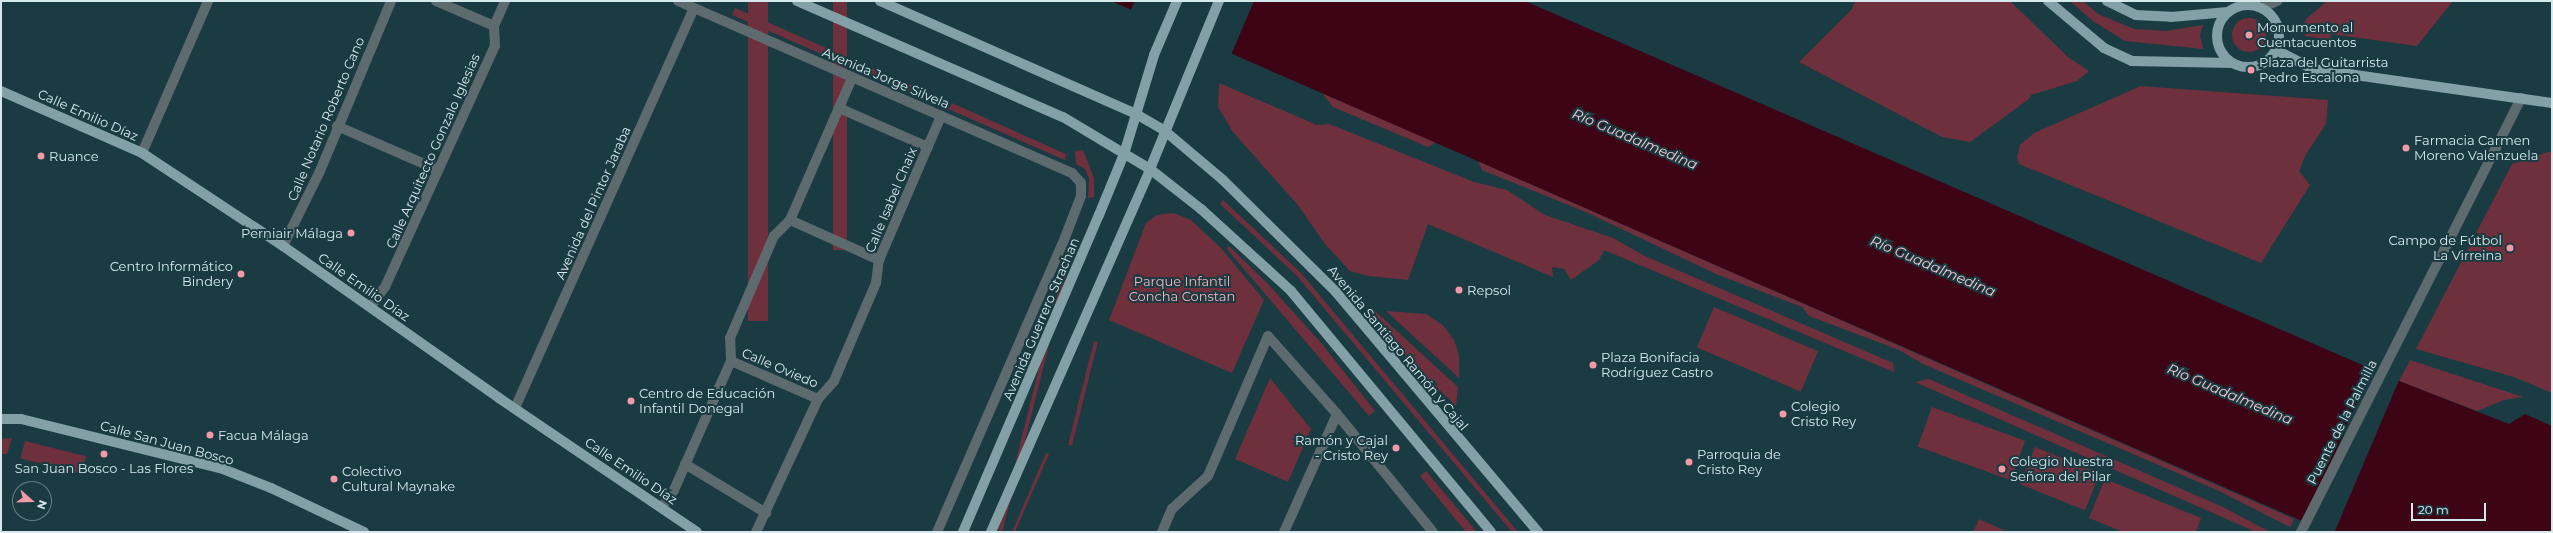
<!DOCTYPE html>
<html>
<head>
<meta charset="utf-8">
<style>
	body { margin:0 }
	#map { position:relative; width:2553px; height:533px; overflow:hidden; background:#193b41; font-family:Montserrat,sans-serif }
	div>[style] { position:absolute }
	.green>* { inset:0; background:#6e303d; transform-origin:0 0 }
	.round { border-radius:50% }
	.water>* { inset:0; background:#3d0416 }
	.pier>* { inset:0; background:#193b41; transform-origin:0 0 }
	.minor>* { height:10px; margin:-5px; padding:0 5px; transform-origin:5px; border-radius:5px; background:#5d6b6e }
	.major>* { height:10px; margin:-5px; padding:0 5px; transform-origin:5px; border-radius:5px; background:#82a0a6 }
	.major>.ring { margin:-5px; padding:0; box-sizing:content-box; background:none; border:10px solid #82a0a6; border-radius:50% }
	.dots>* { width:11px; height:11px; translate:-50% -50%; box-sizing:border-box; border:2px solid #193b41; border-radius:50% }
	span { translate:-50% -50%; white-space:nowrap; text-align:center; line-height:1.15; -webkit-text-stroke:4px #193b41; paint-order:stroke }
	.poi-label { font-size:13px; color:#d5e8ec }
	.left { translate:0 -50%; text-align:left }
	.right { translate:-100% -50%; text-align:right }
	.street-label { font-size:13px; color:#d5e8ec }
	.park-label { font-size:13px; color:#fab3be }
	.water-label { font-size:14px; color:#f5c5cc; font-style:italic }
	.frame { position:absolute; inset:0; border:2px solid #d5e8ec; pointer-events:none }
	.north { position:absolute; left:12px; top:481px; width:40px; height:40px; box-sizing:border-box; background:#193b41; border:1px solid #648085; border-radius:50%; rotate:110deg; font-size:11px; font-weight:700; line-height:16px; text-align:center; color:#d5e8ec }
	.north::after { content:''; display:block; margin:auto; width:14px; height:18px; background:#f39aa9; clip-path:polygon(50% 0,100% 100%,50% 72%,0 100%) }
	.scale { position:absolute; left:2411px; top:503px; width:75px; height:18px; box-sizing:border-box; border:2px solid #d5e8ec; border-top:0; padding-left:5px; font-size:12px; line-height:14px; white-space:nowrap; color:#d5e8ec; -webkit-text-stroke:3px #193b41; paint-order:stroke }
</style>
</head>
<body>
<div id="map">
	<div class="green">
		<i style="left:748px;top:1px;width:20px;height:320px"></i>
		<i style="left:833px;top:1px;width:14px;height:249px"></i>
		<i style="clip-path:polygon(1855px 1px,2010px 1px,2068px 57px,2089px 71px,2077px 81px,2031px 95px,2029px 99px,1970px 142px,1942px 137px,1799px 62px,1852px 9px)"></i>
		<i style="clip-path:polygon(2070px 1px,2083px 1px,2098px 14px,2134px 29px,2166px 31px,2203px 25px,2200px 35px,2203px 49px,2125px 41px,2093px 21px)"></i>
		<i style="clip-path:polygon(2327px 1px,2453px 1px,2417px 46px,2331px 34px,2330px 40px,2305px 36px,2303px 26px,2306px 19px)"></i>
		<i style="clip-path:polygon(735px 8px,938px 97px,936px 102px,949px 108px,952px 103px,1066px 154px,1065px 160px,732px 15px)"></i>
		<i class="round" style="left:2232px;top:18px;width:34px;height:34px"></i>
		<i style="clip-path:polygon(1219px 83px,1317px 125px,1329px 124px,1474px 182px,1507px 190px,1545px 215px,1613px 238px,1645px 256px,1893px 363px,1894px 372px,1604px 250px,1599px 260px,1571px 280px,1564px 269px,1552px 267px,1553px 277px,1428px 224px,1408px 280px,1368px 276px,1350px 271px,1325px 244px,1297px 204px,1233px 132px,1218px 107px)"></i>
		<i style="clip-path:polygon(2141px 86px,2328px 100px,2326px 124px,2306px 154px,2299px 171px,2310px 185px,2261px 263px,2019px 164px,2017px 157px,2020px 145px,2034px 133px)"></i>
		<i style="clip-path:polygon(1322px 93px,1436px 142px,1428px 147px,1333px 107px)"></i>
		<i style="clip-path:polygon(1083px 150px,1094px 178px,1094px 197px,1088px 198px,1089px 178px,1085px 169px,1076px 164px,1075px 151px)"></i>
		<i style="clip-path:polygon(2548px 152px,2552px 152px,2552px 393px,2514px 377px,2416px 349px,2512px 164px)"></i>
		<i style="clip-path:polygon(1478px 161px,2294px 519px,2290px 527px,2217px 490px,1923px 364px,1899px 350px,1809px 316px,1802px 307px,1716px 274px,1588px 213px,1482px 170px)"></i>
		<i style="clip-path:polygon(1223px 200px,1301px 273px,1518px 532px,1512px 532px,1297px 276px,1220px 204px)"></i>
		<i style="clip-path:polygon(1174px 213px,1191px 220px,1221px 248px,1264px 300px,1232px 373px,1109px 320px,1146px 223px,1157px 215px)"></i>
		<i style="clip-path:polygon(1229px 246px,1268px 284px,1322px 344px,1375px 411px,1369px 416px,1226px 248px)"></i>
		<i style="left:1069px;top:248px;width:4px;height:309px;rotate:14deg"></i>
		<i style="left:1714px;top:307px;width:113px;height:44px;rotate:23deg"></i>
		<i style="clip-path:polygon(1368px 309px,1374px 310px,1458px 387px,1456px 406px,1415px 367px)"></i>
		<i style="clip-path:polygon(1386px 311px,1426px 314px,1443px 325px,1454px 340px,1459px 355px,1459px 378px)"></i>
		<i style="left:1094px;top:341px;width:4px;height:107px;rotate:14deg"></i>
		<i style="clip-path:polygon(2410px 360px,2523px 397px,2504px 400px,2477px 411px,2399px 381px)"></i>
		<i style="clip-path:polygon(1270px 378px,1311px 429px,1288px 482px,1235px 459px)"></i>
		<i style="clip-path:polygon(1929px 379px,2223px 507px,2270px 532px,2256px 532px,1915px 382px)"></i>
		<i style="left:1932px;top:407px;width:99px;height:42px;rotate:20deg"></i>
		<i style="clip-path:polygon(12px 438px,7px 454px,1px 454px,1px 439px)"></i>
		<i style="left:25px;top:441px;width:63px;height:18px;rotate:14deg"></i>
		<i style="left:2035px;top:447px;width:70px;height:40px;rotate:22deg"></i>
		<i style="clip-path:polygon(1046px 453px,1049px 454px,1015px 532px,1012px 532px)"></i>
		<i style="clip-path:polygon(1426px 471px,1477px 532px,1466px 532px,1420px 476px)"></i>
		<i style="clip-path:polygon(2105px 479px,2201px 518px,2196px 532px,2123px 532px,2089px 518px)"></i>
		<i style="clip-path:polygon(1979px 519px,2008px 532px,1973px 532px)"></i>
	</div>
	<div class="water">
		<i style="clip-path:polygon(1111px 1px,1525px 1px,2399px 381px,2509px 424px,2525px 414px,2552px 426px,2552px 532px,2327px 532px)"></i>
	</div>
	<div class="pier">
		<i style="clip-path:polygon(1135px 1px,1254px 1px,1231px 55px,1130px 11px)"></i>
		<i style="left:2372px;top:367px;width:30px;height:172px;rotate:23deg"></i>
	</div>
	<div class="minor">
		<i style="left:436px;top:1px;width:63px;rotate:23.3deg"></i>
		<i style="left:678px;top:1px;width:430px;rotate:23.6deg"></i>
		<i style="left:1072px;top:173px;width:13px;rotate:48deg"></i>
		<i style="left:1081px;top:183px;width:13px;rotate:90deg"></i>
		<i style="left:1081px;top:196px;width:47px;rotate:111.1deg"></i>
		<i style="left:1064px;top:240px;width:318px;rotate:113.5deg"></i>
		<i style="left:2262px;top:8px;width:17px;rotate:-25deg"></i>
		<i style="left:839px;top:108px;width:97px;rotate:23.7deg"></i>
		<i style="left:337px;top:126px;width:110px;rotate:23.5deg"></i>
		<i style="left:142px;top:153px;width:166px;rotate:-66.5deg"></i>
		<i style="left:790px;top:220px;width:98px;rotate:24.2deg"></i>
		<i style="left:283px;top:246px;width:84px;rotate:-63.7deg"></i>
		<i style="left:320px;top:171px;width:184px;rotate:-67.3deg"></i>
		<i style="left:371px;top:306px;width:24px;rotate:-54deg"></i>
		<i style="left:385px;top:287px;width:265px;rotate:-65.5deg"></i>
		<i style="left:495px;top:46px;width:20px;rotate:-93deg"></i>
		<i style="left:494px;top:26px;width:27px;rotate:-66deg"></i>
		<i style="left:731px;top:361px;width:95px;rotate:23.6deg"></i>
		<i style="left:515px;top:408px;width:438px;rotate:-65.9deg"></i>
		<i style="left:685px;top:464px;width:95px;rotate:31.2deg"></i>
		<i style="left:662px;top:507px;width:21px;rotate:-55deg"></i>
		<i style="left:674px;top:490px;width:141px;rotate:-66.2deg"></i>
		<i style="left:731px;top:361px;width:23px;rotate:-92deg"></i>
		<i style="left:730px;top:338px;width:111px;rotate:-66.7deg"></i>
		<i style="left:774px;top:236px;width:23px;rotate:-45deg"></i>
		<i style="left:790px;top:220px;width:155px;rotate:-66.4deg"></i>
		<i style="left:756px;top:532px;width:147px;rotate:-65deg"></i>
		<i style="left:818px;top:399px;width:24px;rotate:-48deg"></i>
		<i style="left:834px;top:381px;width:107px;rotate:-66.8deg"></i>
		<i style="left:876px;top:283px;width:23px;rotate:-83deg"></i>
		<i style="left:879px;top:260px;width:157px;rotate:-66.7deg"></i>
		<i style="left:1162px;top:532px;width:25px;rotate:-67deg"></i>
		<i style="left:1172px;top:509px;width:49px;rotate:-42.5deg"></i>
		<i style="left:1208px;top:476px;width:152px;rotate:-66.8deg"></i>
		<i style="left:1268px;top:336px;width:104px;rotate:48.5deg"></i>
		<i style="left:1337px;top:414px;width:152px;rotate:50.9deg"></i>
		<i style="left:1284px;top:532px;width:129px;rotate:-65.8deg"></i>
		<i style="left:2301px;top:532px;width:487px;rotate:-63.1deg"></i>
	</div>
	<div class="major">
		<i style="left:797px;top:1px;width:290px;rotate:23.6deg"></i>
		<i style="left:1063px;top:117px;width:101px;rotate:30.9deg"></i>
		<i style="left:1150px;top:169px;width:65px;rotate:38.1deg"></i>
		<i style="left:1201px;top:209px;width:122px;rotate:42.3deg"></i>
		<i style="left:1291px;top:291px;width:313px;rotate:50.3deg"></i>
		<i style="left:880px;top:1px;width:280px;rotate:23.8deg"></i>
		<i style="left:1136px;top:114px;width:34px;rotate:30deg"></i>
		<i style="left:1165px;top:131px;width:76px;rotate:40.2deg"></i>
		<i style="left:1223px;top:180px;width:159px;rotate:44.7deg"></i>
		<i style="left:1336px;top:292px;width:314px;rotate:49.9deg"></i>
		<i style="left:2048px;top:1px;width:73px;rotate:40deg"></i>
		<i style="left:2104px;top:48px;width:31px;rotate:25deg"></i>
		<i style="left:2132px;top:61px;width:100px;rotate:1.1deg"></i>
		<i style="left:2107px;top:1px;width:32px;rotate:26deg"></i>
		<i style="left:2136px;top:15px;width:35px;rotate:3deg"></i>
		<i style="left:2171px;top:17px;width:57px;rotate:-5deg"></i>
		<i class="ring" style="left:2217px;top:5px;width:52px;height:52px"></i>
		<i style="left:2276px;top:50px;width:42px;rotate:27.2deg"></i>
		<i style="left:2313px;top:69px;width:241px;rotate:8.1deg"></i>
		<i style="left:1px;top:91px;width:154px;rotate:23.7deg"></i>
		<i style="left:142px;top:153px;width:169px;rotate:33.4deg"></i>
		<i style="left:283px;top:246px;width:264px;rotate:35.1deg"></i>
		<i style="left:499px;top:398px;width:239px;rotate:34.1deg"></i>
		<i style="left:1px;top:419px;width:20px"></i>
		<i style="left:21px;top:419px;width:208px;rotate:13.9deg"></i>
		<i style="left:223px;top:469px;width:52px;rotate:21.6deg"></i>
		<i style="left:271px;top:488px;width:103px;rotate:25.3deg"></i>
		<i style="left:963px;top:532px;width:345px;rotate:-66.8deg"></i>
		<i style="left:1099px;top:215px;width:66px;rotate:-67.7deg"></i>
		<i style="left:1124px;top:154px;width:103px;rotate:-73.1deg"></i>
		<i style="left:1154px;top:55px;width:59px;rotate:-66.9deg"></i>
		<i style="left:991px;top:532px;width:396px;rotate:-66.3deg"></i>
		<i style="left:1150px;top:169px;width:182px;rotate:-67.7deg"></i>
	</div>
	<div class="dots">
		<i style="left:2249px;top:35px;background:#f39aa9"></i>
		<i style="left:2251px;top:70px;background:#f39aa9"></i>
		<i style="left:2406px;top:148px;background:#f39aa9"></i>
		<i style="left:41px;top:156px;background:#f39aa9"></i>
		<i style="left:351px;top:233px;background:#f39aa9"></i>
		<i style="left:2510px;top:248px;background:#f39aa9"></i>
		<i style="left:241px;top:274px;background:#f39aa9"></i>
		<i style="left:1459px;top:290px;background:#f39aa9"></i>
		<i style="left:1593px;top:365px;background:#f39aa9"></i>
		<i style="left:631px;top:401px;background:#f39aa9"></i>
		<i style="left:1783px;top:414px;background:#f39aa9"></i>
		<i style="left:210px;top:435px;background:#f39aa9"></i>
		<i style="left:1396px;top:448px;background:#f39aa9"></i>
		<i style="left:104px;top:454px;background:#f39aa9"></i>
		<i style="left:1689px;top:462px;background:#f39aa9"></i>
		<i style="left:2002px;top:469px;background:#f39aa9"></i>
		<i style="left:334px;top:479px;background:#f39aa9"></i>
	</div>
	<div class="poi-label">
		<span class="left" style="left:2257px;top:35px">Monumento al<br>Cuentacuentos</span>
		<span class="left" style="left:2259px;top:70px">Plaza del Guitarrista<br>Pedro Escalona</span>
		<span class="left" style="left:2414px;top:148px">Farmacia Carmen<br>Moreno Valenzuela</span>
		<span class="left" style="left:49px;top:156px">Ruance</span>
		<span class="right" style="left:343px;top:233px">Perniair Málaga</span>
		<span class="right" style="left:2502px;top:248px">Campo de Fútbol<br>La Virreina</span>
		<span class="right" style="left:233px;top:274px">Centro Informático<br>Bindery</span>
		<span class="left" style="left:1467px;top:290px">Repsol</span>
		<span class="left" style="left:1601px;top:365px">Plaza Bonifacia<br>Rodríguez Castro</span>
		<span class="left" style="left:639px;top:401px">Centro de Educación<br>Infantil Donegal</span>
		<span class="left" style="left:1791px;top:414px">Colegio<br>Cristo Rey</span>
		<span class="left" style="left:218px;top:435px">Facua Málaga</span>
		<span class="right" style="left:1388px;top:448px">Ramón y Cajal<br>- Cristo Rey</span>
		<span class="left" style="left:1697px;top:462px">Parroquia de<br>Cristo Rey</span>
		<span class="left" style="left:2010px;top:469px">Colegio Nuestra<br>Señora del Pilar</span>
		<span style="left:104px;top:468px">San Juan Bosco - Las Flores</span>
		<span class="left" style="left:342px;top:479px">Colectivo<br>Cultural Maynake</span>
	</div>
	<div class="street-label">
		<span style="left:886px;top:78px;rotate:23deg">Avenida Jorge Silvela</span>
		<span style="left:88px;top:115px;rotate:24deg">Calle Emilio Díaz</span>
		<span style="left:326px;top:119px;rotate:-67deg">Calle Notario Roberto Cano</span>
		<span style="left:433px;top:151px;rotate:-66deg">Calle Arquitecto Gonzalo Iglesias</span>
		<span style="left:891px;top:200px;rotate:-67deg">Calle Isabel Chaix</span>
		<span style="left:593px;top:203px;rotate:-66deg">Avenida del Pintor Jaraba</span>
		<span style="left:364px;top:287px;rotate:35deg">Calle Emilio Díaz</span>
		<span style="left:1041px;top:319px;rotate:-67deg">Avenida Guerrero Strachan</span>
		<span style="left:1398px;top:348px;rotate:50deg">Avenida Santiago Ramón y Cajal</span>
		<span style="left:780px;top:368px;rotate:23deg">Calle Oviedo</span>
		<span style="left:2342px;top:422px;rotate:-63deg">Puente de la Palmilla</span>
		<span style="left:167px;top:443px;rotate:15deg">Calle San Juan Bosco</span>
		<span style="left:631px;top:471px;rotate:34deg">Calle Emilio Díaz</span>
	</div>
	<div class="park-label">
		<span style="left:1182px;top:289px">Parque Infantil<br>Concha Constan</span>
	</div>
	<div class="water-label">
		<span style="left:1635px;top:139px;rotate:23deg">Río Guadalmedina</span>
		<span style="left:1933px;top:266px;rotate:23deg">Río Guadalmedina</span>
		<span style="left:2230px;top:394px;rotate:23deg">Río Guadalmedina</span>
	</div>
	<div class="frame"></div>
	<div class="north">N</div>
	<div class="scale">20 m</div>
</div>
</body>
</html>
